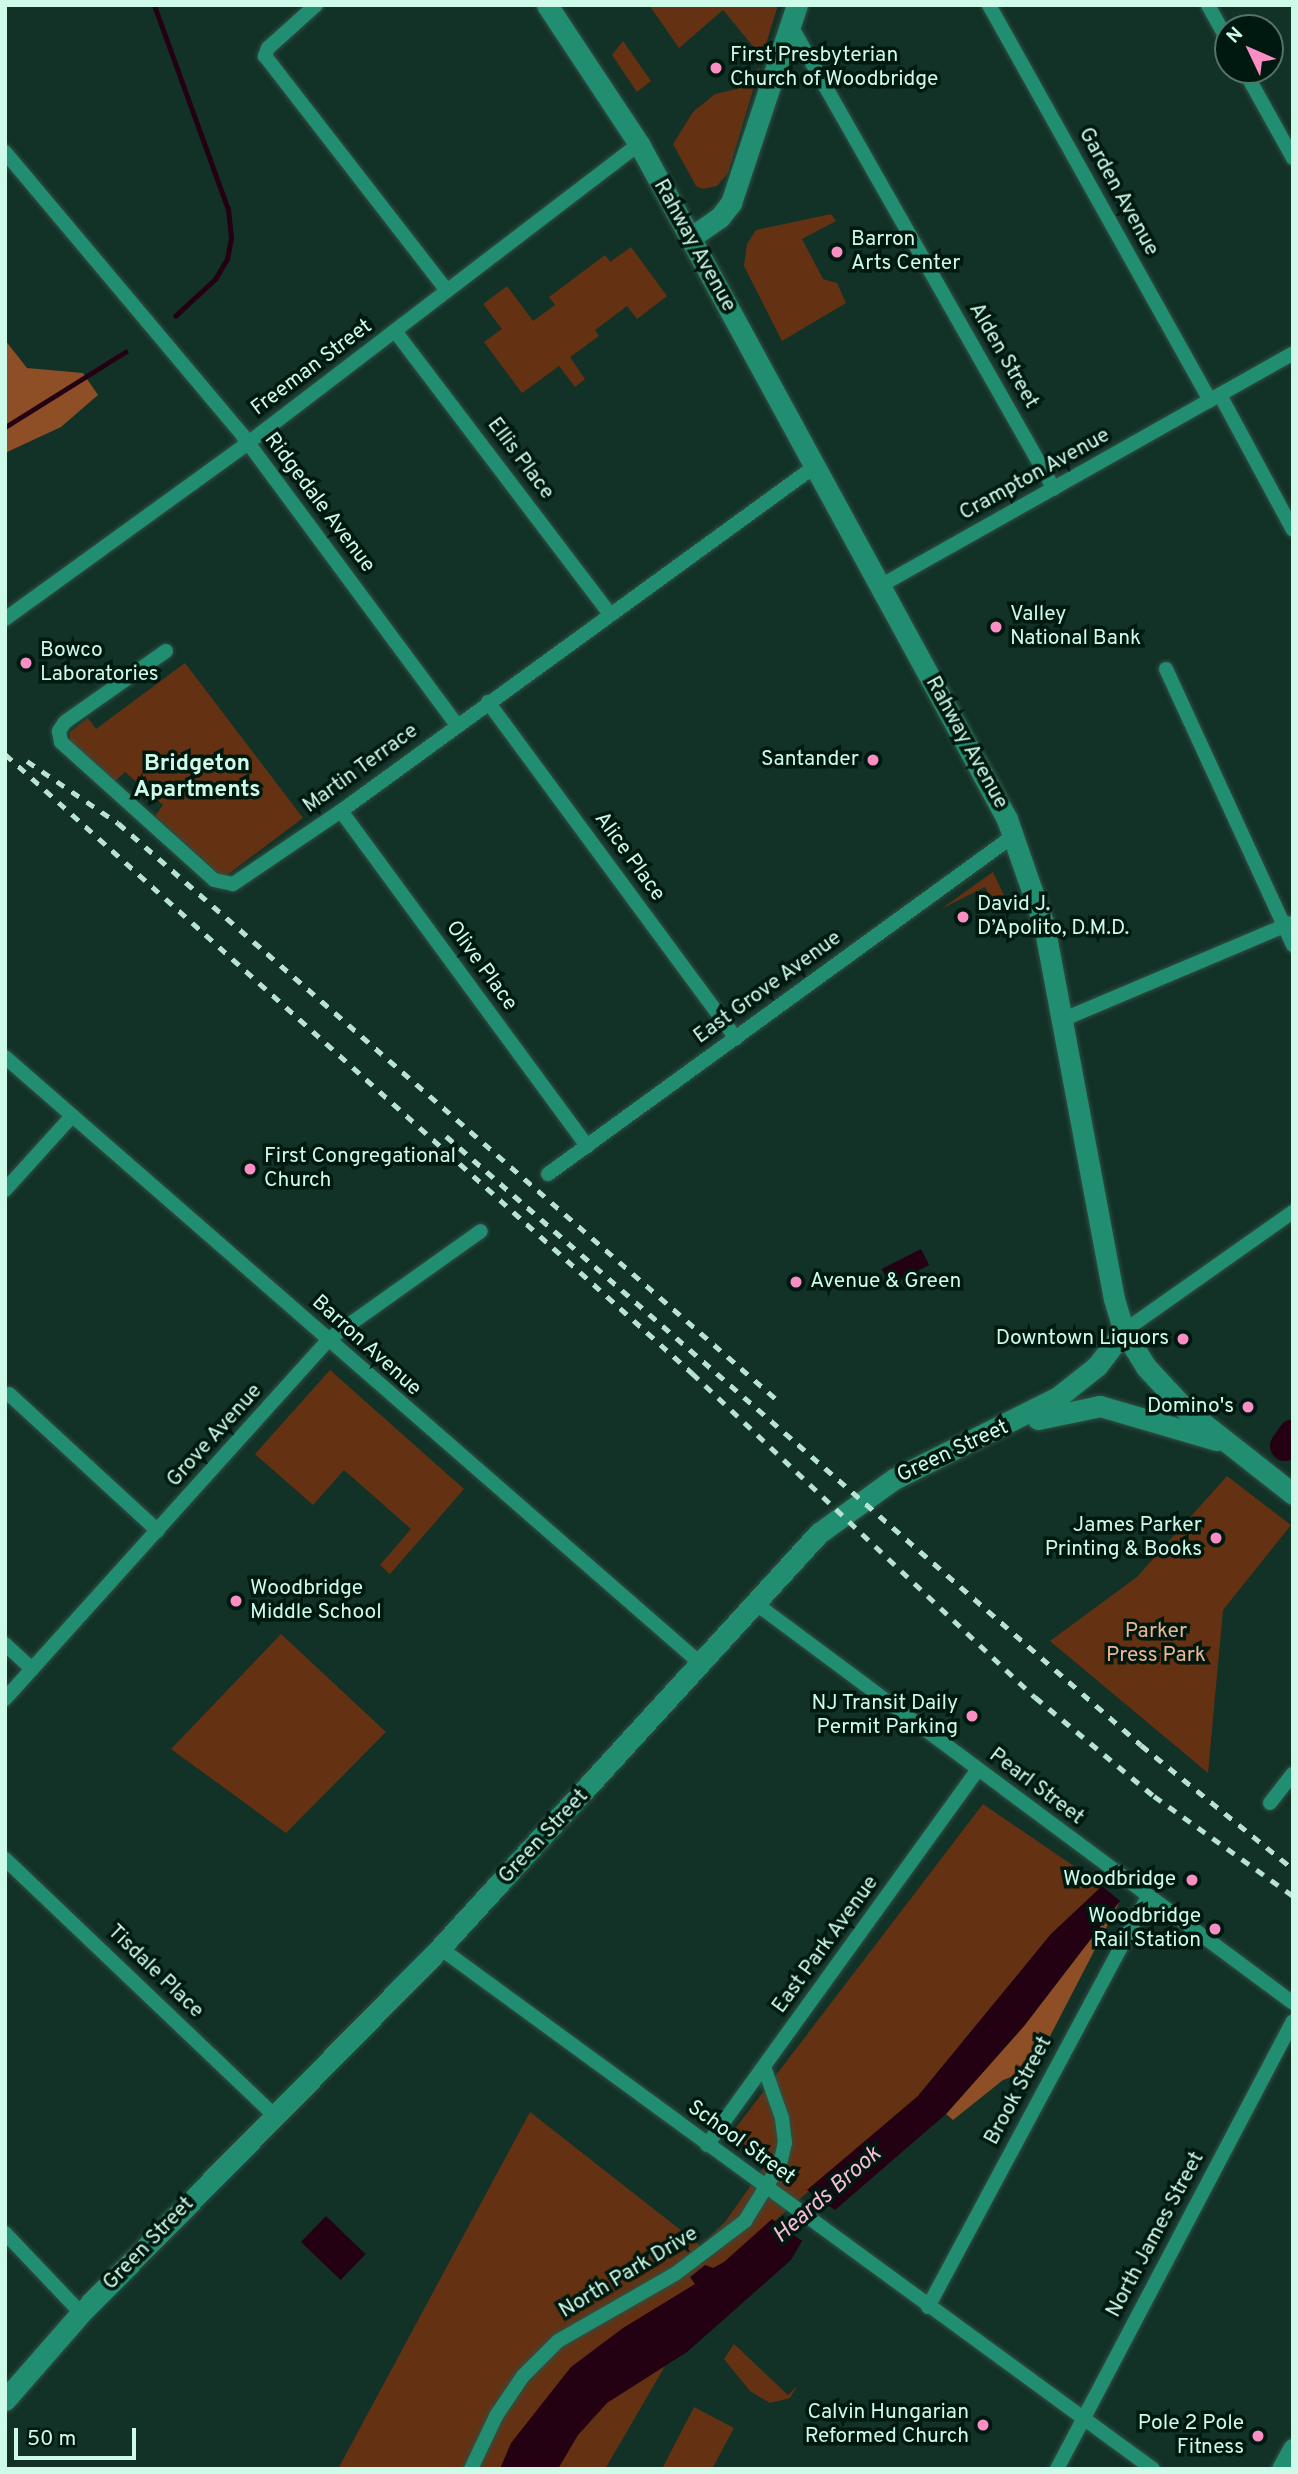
<!DOCTYPE html>
<html>
<head>
<meta charset="utf-8">
<style>
	body { margin:0 }
	#map { position:relative; width:1298px; height:2474px; overflow:hidden; background:#123127; font-family:Overpass,sans-serif }
	div>[style] { position:absolute }
	.green>* { inset:0; background:#643213 }
	.forest>* { inset:0; background:#8e4e26 }
	.water>* { inset:0; background:#230113; transform-origin:0 0 }
	.stream>* { height:5px; margin:-2.5px; padding:0 2.5px; transform-origin:2.5px; border-radius:2.5px; background:#230113 }
	.river>* { height:30px; margin:-15px; padding:0 15px; transform-origin:15px; border-radius:15px; background:#230113 }
	.roads { filter:drop-shadow(0 0 2px #314f44) drop-shadow(0 0 2px #314f44) }
	.street>* { height:14px; margin:-7px; padding:0 7px; transform-origin:7px; border-radius:7px; background:#228e71 }
	.secondary>* { height:21px; margin:-10.5px; padding:0 10.5px; transform-origin:10.5px; border-radius:10.5px; background:#228e71 }
	.rail>* { height:5px; margin-top:-2.5px; transform-origin:0; background:repeating-linear-gradient(90deg,#b8e3d3 0 9px,transparent 0 18px) }
	.dots>* { width:19px; height:19px; translate:-50% -50%; box-sizing:border-box; border:4px solid #001910; border-radius:50% }
	span { translate:-50% -50%; white-space:nowrap; text-align:center; line-height:1.15; -webkit-text-stroke:7px #001910; paint-order:stroke }
	.poi-label { font-size:21px; color:#cdfae9 }
	.left { translate:0 -50%; text-align:left }
	.right { translate:-100% -50%; text-align:right }
	.street-label { font-size:21px; color:#cdfae9 }
	.park-label { font-size:21px; color:#efb696 }
	.neighbourhood-label { font-size:23px; color:#cdfae9; font-weight:700 }
	.water-label { font-size:23px; color:#f9bbd7; font-style:italic }
	.frame { position:absolute; inset:0; border:7px solid #cdfae9; pointer-events:none }
	.north { position:absolute; left:1214px; top:14px; width:70px; height:70px; box-sizing:border-box; background:#001910; border:2px solid #527367; border-radius:50%; rotate:314deg; font-size:19px; font-weight:700; line-height:28px; text-align:center; color:#cdfae9 }
	.north::after { content:''; display:block; margin:auto; width:24px; height:32px; background:#fb8fc4; clip-path:polygon(50% 0,100% 100%,50% 72%,0 100%) }
	.scale { position:absolute; left:14px; top:2428px; width:122px; height:32px; box-sizing:border-box; border:4px solid #cdfae9; border-top:0; padding-left:9px; font-size:21px; line-height:24px; white-space:nowrap; color:#cdfae9; -webkit-text-stroke:5px #001910; paint-order:stroke }
</style>
</head>
<body>
<div id="map">
	<div class="green">
		<i style="clip-path:polygon(649px 5px,778px 5px,762px 57px,723px 10px,679px 48px)"></i>
		<i style="clip-path:polygon(623px 41px,651px 81px,637px 92px,612px 55px)"></i>
		<i style="clip-path:polygon(760px 67px,728px 173px,717px 186px,702px 189px,696px 186px,673px 144px,693px 112px,715px 94px,737px 89px)"></i>
		<i style="clip-path:polygon(831px 214px,836px 221px,802px 239px,823px 279px,837px 283px,846px 303px,782px 341px,744px 266px,747px 244px,756px 230px)"></i>
		<i style="clip-path:polygon(631px 247px,667px 296px,637px 319px,627px 306px,595px 330px,599px 336px,570px 357px,585px 379px,575px 387px,559px 366px,522px 393px,484px 342px,502px 329px,483px 304px,507px 286px,533px 321px,555px 305px,549px 297px,605px 255px,610px 262px)"></i>
		<i style="clip-path:polygon(185px 663px,303px 818px,227px 875px,221px 876px,155px 816px,163px 805px,125px 772px,115px 781px,70px 742px,70px 732px,88px 718px,96px 729px)"></i>
		<i style="clip-path:polygon(993px 872px,1007px 902px,996px 909px,985px 887px,941px 909px)"></i>
		<i style="clip-path:polygon(330px 1370px,464px 1489px,390px 1574px,380px 1565px,411px 1529px,344px 1470px,313px 1505px,255px 1454px)"></i>
		<i style="clip-path:polygon(1227px 1476px,1291px 1525px,1223px 1610px,1208px 1773px,1050px 1641px,1137px 1577px)"></i>
		<i style="clip-path:polygon(281px 1634px,386px 1732px,286px 1833px,171px 1749px)"></i>
		<i style="clip-path:polygon(983px 1804px,1103px 1886px,1051px 1934px,918px 2096px,724px 2265px,605px 2469px,338px 2469px,530px 2112px,701px 2246px,725px 2222px,768px 2161px,728px 2138px)"></i>
		<i style="clip-path:polygon(734px 2344px,788px 2395px,797px 2386px,790px 2398px,770px 2403px,750px 2391px,724px 2359px)"></i>
		<i style="clip-path:polygon(694px 2407px,734px 2428px,712px 2469px,662px 2469px)"></i>
	</div>
	<div class="forest">
		<i style="clip-path:polygon(5px 340px,27px 368px,83px 373px,98px 395px,61px 427px,5px 453px)"></i>
		<i style="clip-path:polygon(1120px 1901px,1033px 2069px,1003px 2080px,953px 2120px,946px 2114px,1024px 2026px)"></i>
	</div>
	<div class="water">
		<i style="left:921px;top:1249px;width:18px;height:44px;rotate:63deg"></i>
		<i style="clip-path:polygon(1102px 1886px,1120px 1901px,1024px 2026px,946px 2114px,835px 2210px,807px 2190px,918px 2096px,1051px 1934px)"></i>
		<i style="left:326px;top:2216px;width:55px;height:36px;rotate:44deg"></i>
		<i style="clip-path:polygon(772px 2219px,802px 2241px,791px 2260px,687px 2352px,607px 2403px,578px 2435px,558px 2469px,500px 2469px,511px 2443px,571px 2367px,623px 2328px,695px 2284px,690px 2277px,705px 2265px,713px 2268px,724px 2262px)"></i>
	</div>
	<div class="stream">
		<i style="left:154px;top:5px;width:217px;rotate:70.1deg"></i>
		<i style="left:228px;top:209px;width:29px;rotate:84deg"></i>
		<i style="left:231px;top:238px;width:21px;rotate:101deg"></i>
		<i style="left:227px;top:259px;width:23px;rotate:121deg"></i>
		<i style="left:215px;top:279px;width:54px;rotate:137.2deg"></i>
		<i style="left:5px;top:427px;width:142px;rotate:-32deg"></i>
		<i style="left:785px;top:2236px;width:57px;rotate:-40.7deg"></i>
	</div>
	<div class="river">
		<i style="left:1285px;top:1446px;width:14px;rotate:-56deg"></i>
	</div>
	<div class="roads">
		<div class="street">
			<i style="left:316px;top:5px;width:64px;rotate:138.1deg"></i>
			<i style="left:268px;top:48px;width:9px;rotate:111deg"></i>
			<i style="left:265px;top:56px;width:297px;rotate:52.2deg"></i>
			<i style="left:989px;top:5px;width:453px;rotate:60.8deg"></i>
			<i style="left:1208px;top:5px;width:41px;rotate:60.9deg"></i>
			<i style="left:791px;top:26px;width:532px;rotate:60.4deg"></i>
			<i style="left:1244px;top:70px;width:101px;rotate:60.9deg"></i>
			<i style="left:5px;top:152px;width:371px;rotate:50deg"></i>
			<i style="left:243px;top:436px;width:360px;rotate:53.5deg"></i>
			<i style="left:395px;top:331px;width:355px;rotate:52.8deg"></i>
			<i style="left:1220px;top:395px;width:153px;rotate:61.6deg"></i>
			<i style="left:880px;top:586px;width:474px;rotate:-29.4deg"></i>
			<i style="left:5px;top:619px;width:300px;rotate:-35.9deg"></i>
			<i style="left:248px;top:443px;width:492px;rotate:-37.4deg"></i>
			<i style="left:166px;top:651px;width:123px;rotate:144.9deg"></i>
			<i style="left:65px;top:722px;width:11px;rotate:124deg"></i>
			<i style="left:59px;top:731px;width:11px;rotate:80deg"></i>
			<i style="left:61px;top:742px;width:206px;rotate:42deg"></i>
			<i style="left:214px;top:880px;width:19px;rotate:12deg"></i>
			<i style="left:233px;top:884px;width:130px;rotate:-34.1deg"></i>
			<i style="left:341px;top:811px;width:585px;rotate:-36.03deg"></i>
			<i style="left:1166px;top:669px;width:304px;rotate:65.3deg"></i>
			<i style="left:488px;top:702px;width:418px;rotate:53.6deg"></i>
			<i style="left:341px;top:811px;width:416px;rotate:53.7deg"></i>
			<i style="left:1064px;top:1019px;width:246px;rotate:-22.9deg"></i>
			<i style="left:5px;top:1057px;width:924px;rotate:41.09deg"></i>
			<i style="left:548px;top:1174px;width:575px;rotate:-36.01deg"></i>
			<i style="left:5px;top:1190px;width:100px;rotate:-47.8deg"></i>
			<i style="left:1124px;top:1331px;width:207px;rotate:-35.2deg"></i>
			<i style="left:9px;top:1394px;width:202px;rotate:42.6deg"></i>
			<i style="left:755px;top:1603px;width:670px;rotate:36.63deg"></i>
			<i style="left:5px;top:1644px;width:37px;rotate:43deg"></i>
			<i style="left:5px;top:1699px;width:484px;rotate:-48deg"></i>
			<i style="left:329px;top:1339px;width:186px;rotate:-35.4deg"></i>
			<i style="left:1270px;top:1803px;width:37px;rotate:-52deg"></i>
			<i style="left:5px;top:1859px;width:373px;rotate:43.6deg"></i>
			<i style="left:440px;top:1948px;width:883px;rotate:36.16deg"></i>
			<i style="left:707px;top:2145px;width:463px;rotate:-54.2deg"></i>
			<i style="left:5px;top:2233px;width:110px;rotate:46.5deg"></i>
			<i style="left:928px;top:2307px;width:466px;rotate:-61.8deg"></i>
			<i style="left:471px;top:2469px;width:59px;rotate:-64.7deg"></i>
			<i style="left:496px;top:2416px;width:48px;rotate:-56deg"></i>
			<i style="left:523px;top:2376px;width:49px;rotate:-45deg"></i>
			<i style="left:558px;top:2341px;width:135px;rotate:-29.8deg"></i>
			<i style="left:675px;top:2274px;width:88px;rotate:-37.1deg"></i>
			<i style="left:745px;top:2221px;width:67px;rotate:-58.4deg"></i>
			<i style="left:780px;top:2164px;width:22px;rotate:-77deg"></i>
			<i style="left:785px;top:2143px;width:25px;rotate:-97deg"></i>
			<i style="left:782px;top:2118px;width:54px;rotate:-109.4deg"></i>
			<i style="left:1057px;top:2469px;width:506px;rotate:-62.22deg"></i>
		</div>
		<div class="secondary">
			<i style="left:547px;top:5px;width:167px;rotate:56.5deg"></i>
			<i style="left:639px;top:144px;width:769px;rotate:61.4deg"></i>
			<i style="left:1007px;top:819px;width:112px;rotate:70.8deg"></i>
			<i style="left:1044px;top:925px;width:380px;rotate:79.4deg"></i>
			<i style="left:1114px;top:1299px;width:34px;rotate:73deg"></i>
			<i style="left:1124px;top:1331px;width:42px;rotate:58.6deg"></i>
			<i style="left:1146px;top:1367px;width:57px;rotate:47.1deg"></i>
			<i style="left:1185px;top:1409px;width:137px;rotate:38.2deg"></i>
			<i style="left:690px;top:238px;width:37px;rotate:-35deg"></i>
			<i style="left:720px;top:217px;width:18px;rotate:-52deg"></i>
			<i style="left:731px;top:203px;width:209px;rotate:-71.6deg"></i>
			<i style="left:1038px;top:1419px;width:63px;rotate:-11.8deg"></i>
			<i style="left:1100px;top:1406px;width:121px;rotate:16.3deg"></i>
			<i style="left:5px;top:2400px;width:116px;rotate:-48.9deg"></i>
			<i style="left:81px;top:2313px;width:512px;rotate:-45.47deg"></i>
			<i style="left:440px;top:1948px;width:562px;rotate:-47.6deg"></i>
			<i style="left:819px;top:1533px;width:92px;rotate:-35.8deg"></i>
			<i style="left:894px;top:1479px;width:183px;rotate:-26.6deg"></i>
			<i style="left:1058px;top:1397px;width:50px;rotate:-38.5deg"></i>
			<i style="left:1097px;top:1366px;width:44px;rotate:-52.4deg"></i>
			<i style="left:1282px;top:2469px;width:23px;rotate:-61deg"></i>
		</div>
	</div>
	<div class="rail">
		<i style="left:5px;top:754px;width:925px;rotate:42.02deg"></i>
		<i style="left:692px;top:1373px;width:472px;rotate:43.4deg"></i>
		<i style="left:1035px;top:1697px;width:155px;rotate:39.8deg"></i>
		<i style="left:1154px;top:1796px;width:171px;rotate:35.7deg"></i>
		<i style="left:27px;top:761px;width:110px;rotate:34.3deg"></i>
		<i style="left:118px;top:823px;width:874px;rotate:41.2deg"></i>
		<i style="left:446px;top:1136px;width:924px;rotate:41.23deg"></i>
		<i style="left:1141px;top:1745px;width:196px;rotate:39.2deg"></i>
	</div>
	<div class="dots">
		<i style="left:716px;top:68px;background:#fb8fc4"></i>
		<i style="left:837px;top:252px;background:#fb8fc4"></i>
		<i style="left:996px;top:627px;background:#fb8fc4"></i>
		<i style="left:26px;top:663px;background:#fb8fc4"></i>
		<i style="left:873px;top:760px;background:#fb8fc4"></i>
		<i style="left:963px;top:917px;background:#fb8fc4"></i>
		<i style="left:250px;top:1169px;background:#fb8fc4"></i>
		<i style="left:796px;top:1282px;background:#fb8fc4"></i>
		<i style="left:1183px;top:1339px;background:#fb8fc4"></i>
		<i style="left:1248px;top:1407px;background:#fb8fc4"></i>
		<i style="left:1216px;top:1538px;background:#fb8fc4"></i>
		<i style="left:236px;top:1601px;background:#fb8fc4"></i>
		<i style="left:972px;top:1716px;background:#fb8fc4"></i>
		<i style="left:1192px;top:1880px;background:#fb8fc4"></i>
		<i style="left:1215px;top:1929px;background:#fb8fc4"></i>
		<i style="left:983px;top:2425px;background:#fb8fc4"></i>
		<i style="left:1258px;top:2436px;background:#fb8fc4"></i>
	</div>
	<div class="poi-label">
		<span class="left" style="left:730px;top:68px">First Presbyterian<br>Church of Woodbridge</span>
		<span class="left" style="left:851px;top:252px">Barron<br>Arts Center</span>
		<span class="left" style="left:1010px;top:627px">Valley<br>National Bank</span>
		<span class="left" style="left:40px;top:663px">Bowco<br>Laboratories</span>
		<span class="right" style="left:859px;top:760px">Santander</span>
		<span class="left" style="left:977px;top:917px">David J.<br>D’Apolito, D.M.D.</span>
		<span class="left" style="left:264px;top:1169px">First Congregational<br>Church</span>
		<span class="left" style="left:810px;top:1282px">Avenue &amp; Green</span>
		<span class="right" style="left:1169px;top:1339px">Downtown Liquors</span>
		<span class="right" style="left:1234px;top:1407px">Domino's</span>
		<span class="right" style="left:1202px;top:1538px">James Parker<br>Printing &amp; Books</span>
		<span class="left" style="left:250px;top:1601px">Woodbridge<br>Middle School</span>
		<span class="right" style="left:958px;top:1716px">NJ Transit Daily<br>Permit Parking</span>
		<span class="right" style="left:1176px;top:1880px">Woodbridge</span>
		<span class="right" style="left:1201px;top:1929px">Woodbridge<br>Rail Station</span>
		<span class="right" style="left:969px;top:2425px">Calvin Hungarian<br>Reformed Church</span>
		<span class="right" style="left:1244px;top:2436px">Pole 2 Pole<br>Fitness</span>
	</div>
	<div class="street-label">
		<span style="left:1118px;top:192px;rotate:61deg">Garden Avenue</span>
		<span style="left:694px;top:246px;rotate:61deg">Rahway Avenue</span>
		<span style="left:1003px;top:356px;rotate:60deg">Alden Street</span>
		<span style="left:312px;top:368px;rotate:-37deg">Freeman Street</span>
		<span style="left:520px;top:459px;rotate:53deg">Ellis Place</span>
		<span style="left:1035px;top:475px;rotate:-29deg">Crampton Avenue</span>
		<span style="left:319px;top:503px;rotate:53deg">Ridgedale Avenue</span>
		<span style="left:966px;top:743px;rotate:61deg">Rahway Avenue</span>
		<span style="left:361px;top:769px;rotate:-36deg">Martin Terrace</span>
		<span style="left:629px;top:857px;rotate:54deg">Alice Place</span>
		<span style="left:481px;top:966px;rotate:54deg">Olive Place</span>
		<span style="left:768px;top:988px;rotate:-36deg">East Grove Avenue</span>
		<span style="left:366px;top:1346px;rotate:42deg">Barron Avenue</span>
		<span style="left:215px;top:1436px;rotate:-48deg">Grove Avenue</span>
		<span style="left:953px;top:1452px;rotate:-25deg">Green Street</span>
		<span style="left:1036px;top:1787px;rotate:37deg">Pearl Street</span>
		<span style="left:544px;top:1837px;rotate:-47deg">Green Street</span>
		<span style="left:826px;top:1945px;rotate:-54deg">East Park Avenue</span>
		<span style="left:155px;top:1972px;rotate:44deg">Tisdale Place</span>
		<span style="left:1019px;top:2091px;rotate:-62deg">Brook Street</span>
		<span style="left:741px;top:2143px;rotate:36deg">School Street</span>
		<span style="left:1156px;top:2235px;rotate:-62deg">North James Street</span>
		<span style="left:149px;top:2244px;rotate:-46deg">Green Street</span>
		<span style="left:629px;top:2273px;rotate:-31deg">North Park Drive</span>
	</div>
	<div class="park-label">
		<span style="left:1156px;top:1644px">Parker<br>Press Park</span>
	</div>
	<div class="neighbourhood-label">
		<span style="left:197px;top:778px">Bridgeton<br>Apartments</span>
	</div>
	<div class="water-label">
		<span style="left:828px;top:2196px;rotate:-41deg">Heards Brook</span>
	</div>
	<div class="frame"></div>
	<div class="north">N</div>
	<div class="scale">50 m</div>
</div>
</body>
</html>
